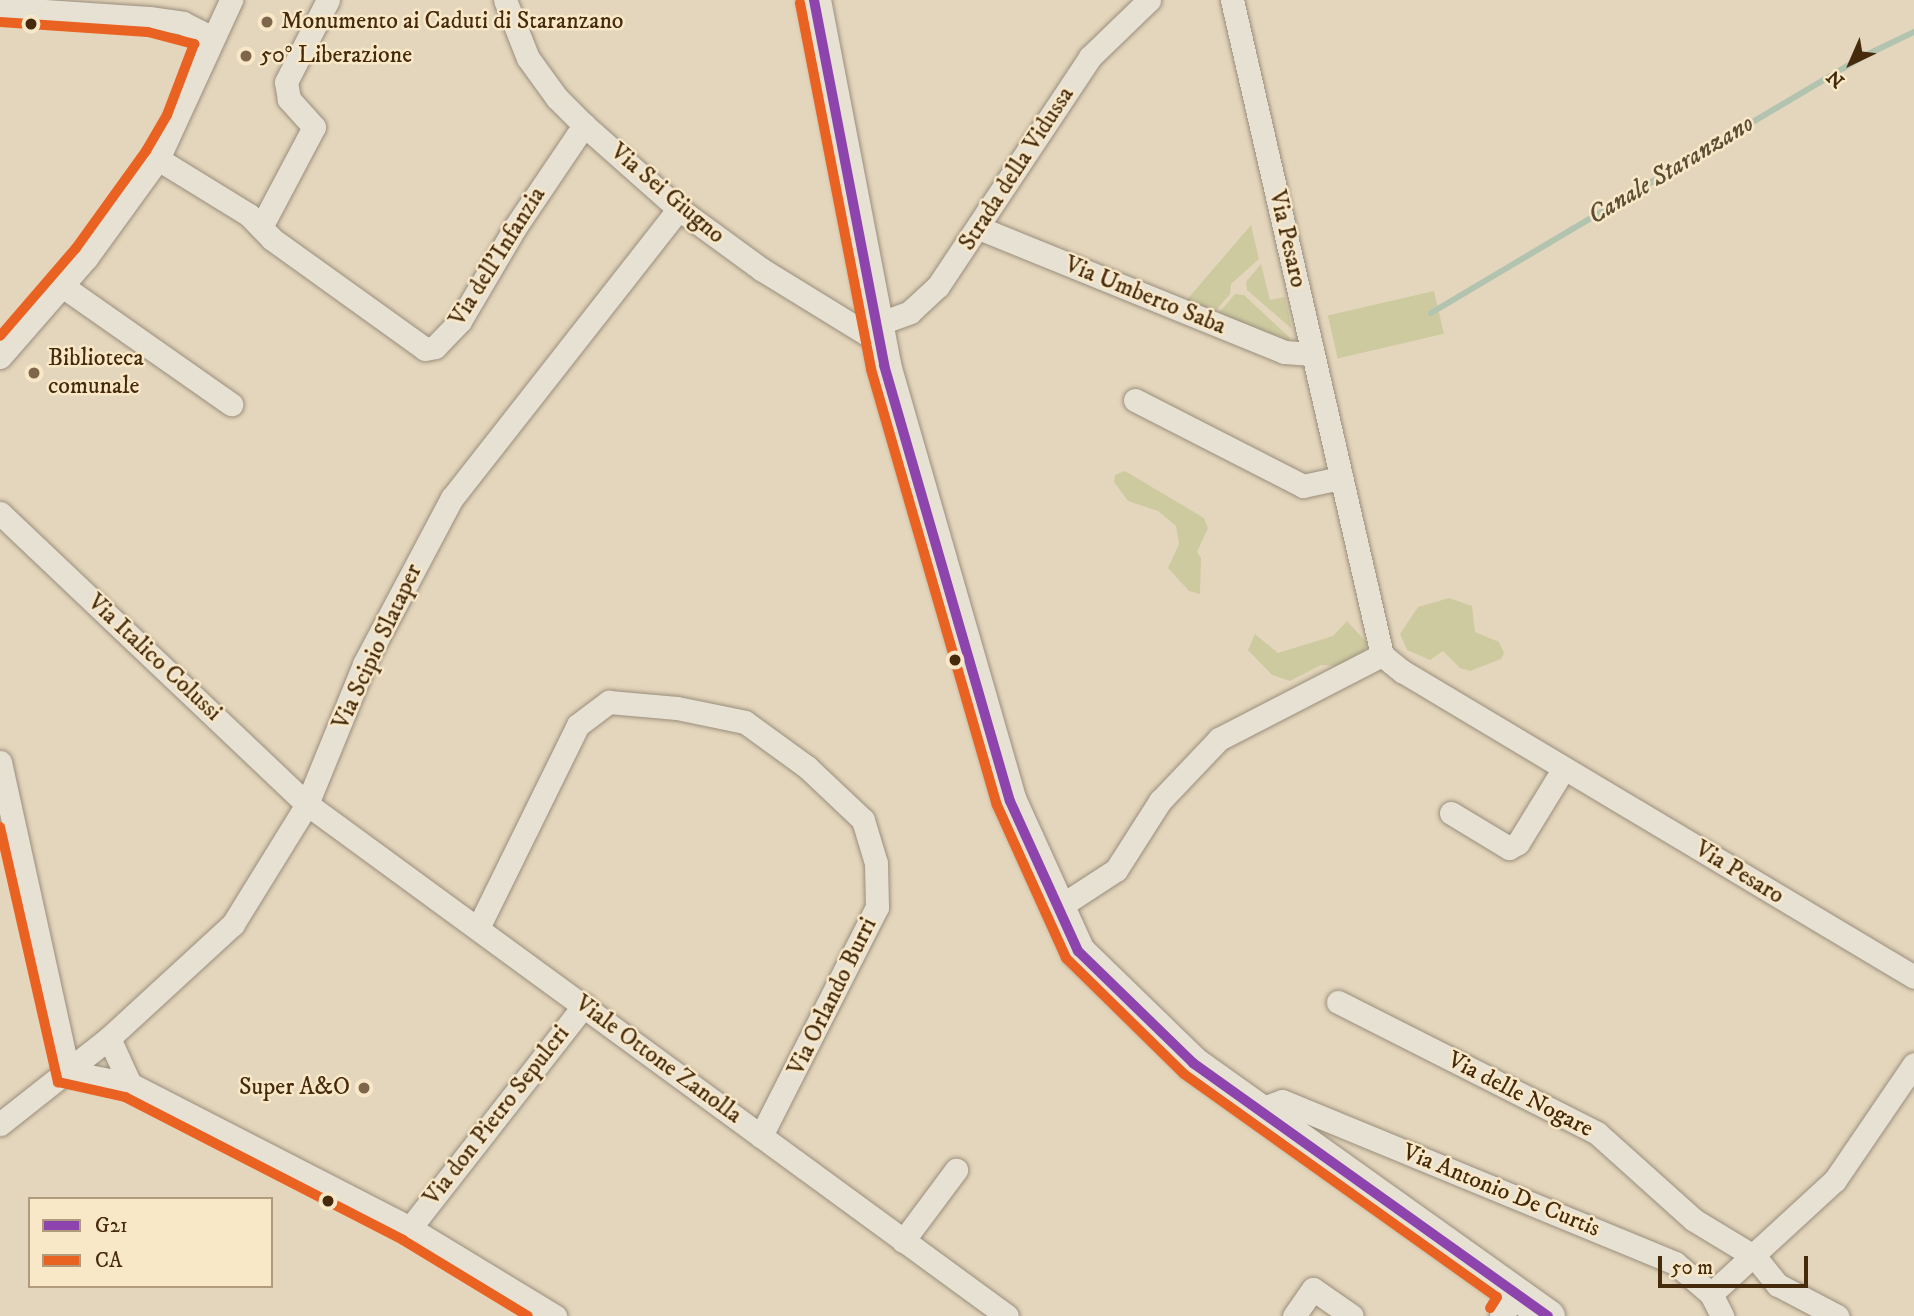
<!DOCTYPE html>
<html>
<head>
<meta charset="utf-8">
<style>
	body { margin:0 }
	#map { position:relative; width:1914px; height:1316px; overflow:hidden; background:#e4d6bc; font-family:"IM FELL DW Pica",serif }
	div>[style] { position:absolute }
	.green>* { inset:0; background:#cecaa0; transform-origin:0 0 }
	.stream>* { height:6px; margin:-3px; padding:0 3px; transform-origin:3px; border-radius:3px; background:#b2c3af }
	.roads { filter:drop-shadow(0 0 2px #9a8e7c) drop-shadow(0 0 2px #9a8e7c) }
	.street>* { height:23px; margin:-11.5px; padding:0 11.5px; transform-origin:11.5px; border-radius:11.5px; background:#e7e1d4 }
	.secondary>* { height:33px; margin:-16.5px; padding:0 16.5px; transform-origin:16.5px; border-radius:16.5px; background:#e7e1d4 }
	.bus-1>* { height:10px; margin:-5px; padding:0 5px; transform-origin:5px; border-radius:5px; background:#8e44ad }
	.bus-2>* { height:10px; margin:-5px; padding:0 5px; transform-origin:5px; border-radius:5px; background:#e96221 }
	.dots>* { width:19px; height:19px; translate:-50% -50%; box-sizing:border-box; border:4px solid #f8e8c8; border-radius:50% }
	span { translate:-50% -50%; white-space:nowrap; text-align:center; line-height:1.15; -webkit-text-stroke:5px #f8e8c8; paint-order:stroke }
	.poi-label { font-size:24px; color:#452a0c }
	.left { translate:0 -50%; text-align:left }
	.right { translate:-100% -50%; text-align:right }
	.street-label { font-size:24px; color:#452a0c }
	.water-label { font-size:26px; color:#5b4e34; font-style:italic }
	.legend { position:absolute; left:28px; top:1197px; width:245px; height:91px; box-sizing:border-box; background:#f8e8c8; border:2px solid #b09c7d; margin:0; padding:9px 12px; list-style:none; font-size:21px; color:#452a0c }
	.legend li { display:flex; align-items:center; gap:14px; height:35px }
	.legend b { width:35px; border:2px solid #b09c7d }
	.north { position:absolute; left:1816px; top:28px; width:70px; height:70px; -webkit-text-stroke:5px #f8e8c8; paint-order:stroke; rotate:224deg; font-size:19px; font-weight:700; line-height:28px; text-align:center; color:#452a0c }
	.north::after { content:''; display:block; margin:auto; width:24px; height:32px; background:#452a0c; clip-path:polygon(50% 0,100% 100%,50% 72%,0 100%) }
	.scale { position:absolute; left:1658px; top:1256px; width:150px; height:32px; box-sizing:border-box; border:4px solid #452a0c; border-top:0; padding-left:9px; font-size:21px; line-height:24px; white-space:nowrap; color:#452a0c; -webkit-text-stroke:5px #f8e8c8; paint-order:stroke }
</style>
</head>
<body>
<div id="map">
	<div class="green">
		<i style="clip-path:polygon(1251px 225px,1259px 259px,1231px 284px,1230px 294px,1212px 315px,1184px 303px)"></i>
		<i style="clip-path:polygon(1261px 264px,1270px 300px,1285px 297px,1292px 329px,1247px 290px,1246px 282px)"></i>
		<i style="left:1434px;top:291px;width:44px;height:109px;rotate:77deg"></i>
		<i style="clip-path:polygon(1235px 294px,1244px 295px,1290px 338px,1288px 341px,1217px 315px)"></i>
		<i style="clip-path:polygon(1125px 471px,1204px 518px,1208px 528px,1197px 552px,1201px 558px,1200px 594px,1189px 591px,1168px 568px,1179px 544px,1176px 526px,1158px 511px,1128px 501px,1114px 482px,1115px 475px)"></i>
		<i style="clip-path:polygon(1449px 598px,1472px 606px,1475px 632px,1499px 642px,1504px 653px,1501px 659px,1470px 671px,1460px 668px,1443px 651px,1430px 660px,1407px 650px,1400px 634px,1418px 607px)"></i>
		<i style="clip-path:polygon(1347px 621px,1367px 643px,1364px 653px,1337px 666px,1321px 665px,1290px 681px,1272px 675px,1248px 650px,1255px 634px,1278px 653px,1333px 636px)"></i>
	</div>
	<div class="stream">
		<i style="left:1431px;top:313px;width:504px;rotate:-30.69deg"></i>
		<i style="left:1864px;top:56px;width:55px;rotate:-25.6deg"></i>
	</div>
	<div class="roads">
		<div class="street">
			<i style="left:505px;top:0;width:62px;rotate:68.4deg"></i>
			<i style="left:528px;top:58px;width:49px;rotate:54.1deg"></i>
			<i style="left:557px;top:98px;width:38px;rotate:45deg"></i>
			<i style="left:584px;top:125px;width:127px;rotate:41.5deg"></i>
			<i style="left:679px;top:209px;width:102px;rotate:36.2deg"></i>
			<i style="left:761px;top:269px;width:137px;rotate:31.6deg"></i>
			<i style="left:1232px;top:0;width:672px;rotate:77.1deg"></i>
			<i style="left:1382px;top:655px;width:26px;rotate:39deg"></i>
			<i style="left:1402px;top:671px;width:596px;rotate:30.86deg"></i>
			<i style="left:0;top:8px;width:149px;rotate:3.8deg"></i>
			<i style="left:149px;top:18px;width:34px;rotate:8deg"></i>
			<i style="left:183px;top:23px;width:31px;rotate:27deg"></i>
			<i style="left:158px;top:159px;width:107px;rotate:31.6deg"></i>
			<i style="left:249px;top:215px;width:33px;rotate:46deg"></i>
			<i style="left:272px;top:239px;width:188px;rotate:35.7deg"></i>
			<i style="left:425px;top:349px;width:10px;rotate:-11deg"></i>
			<i style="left:435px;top:347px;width:36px;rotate:-46deg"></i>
			<i style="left:460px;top:321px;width:110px;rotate:-59.5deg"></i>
			<i style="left:516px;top:226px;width:122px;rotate:-56deg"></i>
			<i style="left:261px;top:227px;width:113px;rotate:-62.1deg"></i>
			<i style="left:314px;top:127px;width:38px;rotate:-132deg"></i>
			<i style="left:289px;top:99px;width:17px;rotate:-100deg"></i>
			<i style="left:286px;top:82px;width:92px;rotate:-62.9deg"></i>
			<i style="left:979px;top:228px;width:329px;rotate:22.1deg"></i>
			<i style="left:1284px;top:352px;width:29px;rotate:4deg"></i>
			<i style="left:61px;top:285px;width:208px;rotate:35deg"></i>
			<i style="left:875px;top:325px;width:37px;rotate:-20deg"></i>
			<i style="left:910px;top:312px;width:38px;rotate:-43deg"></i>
			<i style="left:938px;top:286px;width:275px;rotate:-56.4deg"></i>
			<i style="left:1090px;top:57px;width:82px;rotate:-44deg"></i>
			<i style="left:0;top:357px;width:133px;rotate:-49deg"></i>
			<i style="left:87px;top:257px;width:121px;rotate:-54.1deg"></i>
			<i style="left:158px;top:159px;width:175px;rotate:-65.3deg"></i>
			<i style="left:1135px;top:400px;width:189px;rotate:27.1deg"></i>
			<i style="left:1303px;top:486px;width:38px;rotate:-12deg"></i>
			<i style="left:0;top:513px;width:423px;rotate:43.5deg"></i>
			<i style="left:307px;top:804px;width:867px;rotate:36.18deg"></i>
			<i style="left:0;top:762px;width:317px;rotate:77.6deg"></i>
			<i style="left:1451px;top:813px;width:68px;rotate:31.1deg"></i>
			<i style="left:1509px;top:848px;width:10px;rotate:-29deg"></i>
			<i style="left:1518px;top:843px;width:88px;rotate:-58.5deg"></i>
			<i style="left:1059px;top:907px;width:68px;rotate:-33deg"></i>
			<i style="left:1116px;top:870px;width:82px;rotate:-57.5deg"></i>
			<i style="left:1160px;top:801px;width:86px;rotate:-46.4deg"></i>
			<i style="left:1219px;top:739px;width:183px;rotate:-27.3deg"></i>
			<i style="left:478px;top:928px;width:226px;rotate:-63.8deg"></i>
			<i style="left:578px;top:725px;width:39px;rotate:-37deg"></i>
			<i style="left:609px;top:702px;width:68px;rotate:5deg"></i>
			<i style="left:677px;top:708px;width:69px;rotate:11.6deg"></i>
			<i style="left:745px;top:722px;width:77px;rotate:36deg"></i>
			<i style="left:807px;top:767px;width:77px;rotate:43.4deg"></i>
			<i style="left:863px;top:820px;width:45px;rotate:73.2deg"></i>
			<i style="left:876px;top:863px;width:44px;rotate:88.7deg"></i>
			<i style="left:877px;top:907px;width:257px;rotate:116.9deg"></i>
			<i style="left:1338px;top:1002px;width:290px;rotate:26.8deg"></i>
			<i style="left:1597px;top:1133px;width:130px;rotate:41.9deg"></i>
			<i style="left:1694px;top:1220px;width:71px;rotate:31.2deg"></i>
			<i style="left:1755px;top:1257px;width:36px;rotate:51deg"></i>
			<i style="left:1778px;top:1285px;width:67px;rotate:27.7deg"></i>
			<i style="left:109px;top:1038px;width:51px;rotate:65.5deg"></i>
			<i style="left:68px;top:1072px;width:63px;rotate:11deg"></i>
			<i style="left:130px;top:1084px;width:315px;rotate:27.2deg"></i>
			<i style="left:410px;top:1228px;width:170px;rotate:31.3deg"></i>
			<i style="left:1261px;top:1109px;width:22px;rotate:-21deg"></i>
			<i style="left:1282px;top:1101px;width:425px;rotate:22.4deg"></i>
			<i style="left:1675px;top:1263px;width:48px;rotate:40.7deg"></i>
			<i style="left:1711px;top:1294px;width:25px;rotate:63deg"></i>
			<i style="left:0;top:1124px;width:139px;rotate:-38.3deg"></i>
			<i style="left:109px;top:1038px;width:168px;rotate:-42.6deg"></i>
			<i style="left:233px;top:924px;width:141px;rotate:-58.3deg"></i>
			<i style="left:307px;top:804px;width:151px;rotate:-67.8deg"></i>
			<i style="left:364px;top:664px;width:188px;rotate:-62.1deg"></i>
			<i style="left:452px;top:498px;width:367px;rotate:-51.9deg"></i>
			<i style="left:410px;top:1228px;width:283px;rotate:-52deg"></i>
			<i style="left:903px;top:1241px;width:89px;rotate:-53.3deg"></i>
			<i style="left:1711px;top:1294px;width:168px;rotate:-42.6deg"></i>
			<i style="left:1835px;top:1180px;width:140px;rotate:-55.7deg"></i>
			<i style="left:1294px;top:1316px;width:33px;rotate:-55deg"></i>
			<i style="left:1313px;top:1289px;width:47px;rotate:34.7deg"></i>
			<i style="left:1501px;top:1316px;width:27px;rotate:-54deg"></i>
		</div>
		<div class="secondary">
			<i style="left:814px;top:0;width:372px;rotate:79.1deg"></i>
			<i style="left:884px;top:365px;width:454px;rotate:73.9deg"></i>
			<i style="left:1010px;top:801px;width:165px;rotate:65.6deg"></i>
			<i style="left:1078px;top:951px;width:161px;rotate:44.2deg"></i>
			<i style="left:1193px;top:1063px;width:436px;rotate:35.5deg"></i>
		</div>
	</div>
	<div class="bus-1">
		<i style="left:814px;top:0;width:372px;rotate:79.1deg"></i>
		<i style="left:884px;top:365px;width:454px;rotate:73.9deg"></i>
		<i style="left:1010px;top:801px;width:165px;rotate:65.6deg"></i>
		<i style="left:1078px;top:951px;width:161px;rotate:44.2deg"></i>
		<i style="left:1193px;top:1063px;width:436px;rotate:35.5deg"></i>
	</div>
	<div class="bus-2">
		<i style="left:800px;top:3px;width:373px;rotate:79deg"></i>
		<i style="left:871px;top:369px;width:454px;rotate:73.9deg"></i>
		<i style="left:997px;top:805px;width:168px;rotate:65.7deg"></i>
		<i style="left:1066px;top:958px;width:165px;rotate:44.5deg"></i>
		<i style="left:1184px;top:1074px;width:384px;rotate:35.5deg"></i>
		<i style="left:1497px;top:1297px;width:13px;rotate:122deg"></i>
		<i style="left:0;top:22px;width:148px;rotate:3.9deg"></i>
		<i style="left:148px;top:32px;width:48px;rotate:14.6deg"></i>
		<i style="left:194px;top:44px;width:76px;rotate:110.8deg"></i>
		<i style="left:167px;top:115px;width:42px;rotate:120.3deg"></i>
		<i style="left:146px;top:151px;width:120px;rotate:125.8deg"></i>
		<i style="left:76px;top:248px;width:116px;rotate:130.8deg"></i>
		<i style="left:0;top:827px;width:262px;rotate:77.2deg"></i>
		<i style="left:58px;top:1082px;width:69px;rotate:12.6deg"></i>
		<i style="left:125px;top:1097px;width:313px;rotate:27.2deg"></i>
		<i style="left:403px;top:1240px;width:146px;rotate:31.3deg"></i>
	</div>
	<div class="dots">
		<i style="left:267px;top:22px;background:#7d664a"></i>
		<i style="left:31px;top:24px;background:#452a0c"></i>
		<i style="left:246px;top:56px;background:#7d664a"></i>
		<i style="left:34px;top:373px;background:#7d664a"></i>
		<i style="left:955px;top:660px;background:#452a0c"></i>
		<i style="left:364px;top:1088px;background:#7d664a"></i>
		<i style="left:328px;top:1201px;background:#452a0c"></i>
	</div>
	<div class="poi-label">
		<span class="left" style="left:281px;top:22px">Monumento ai Caduti di Staranzano</span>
		<span class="left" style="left:260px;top:56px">50° Liberazione</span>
		<span class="left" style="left:48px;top:373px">Biblioteca<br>comunale</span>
		<span class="right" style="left:350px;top:1088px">Super A&amp;O</span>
	</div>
	<div class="street-label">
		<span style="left:1017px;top:169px;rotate:-57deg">Strada della Vidussa</span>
		<span style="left:667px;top:194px;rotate:40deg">Via Sei Giugno</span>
		<span style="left:1287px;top:239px;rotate:77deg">Via Pesaro</span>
		<span style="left:498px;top:257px;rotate:-58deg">Via dell'Infanzia</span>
		<span style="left:1145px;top:296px;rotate:22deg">Via Umberto Saba</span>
		<span style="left:378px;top:647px;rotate:-65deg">Via Scipio Slataper</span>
		<span style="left:154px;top:658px;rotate:43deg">Via Italico Colussi</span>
		<span style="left:1739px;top:873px;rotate:31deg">Via Pesaro</span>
		<span style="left:833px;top:997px;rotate:-64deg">Via Orlando Burri</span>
		<span style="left:658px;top:1060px;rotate:36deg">Viale Ottone Zanolla</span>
		<span style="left:1520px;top:1095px;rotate:27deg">Via delle Nogare</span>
		<span style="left:497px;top:1116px;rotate:-52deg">Via don Pietro Sepulcri</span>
		<span style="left:1501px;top:1191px;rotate:22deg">Via Antonio De Curtis</span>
	</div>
	<div class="water-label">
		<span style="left:1671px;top:170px;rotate:-31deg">Canale Staranzano</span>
	</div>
	<ul class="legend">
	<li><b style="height:9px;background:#8e44ad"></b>G21</li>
	<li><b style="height:9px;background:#e96221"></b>CA</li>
	</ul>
	<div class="north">N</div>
	<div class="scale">50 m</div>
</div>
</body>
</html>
